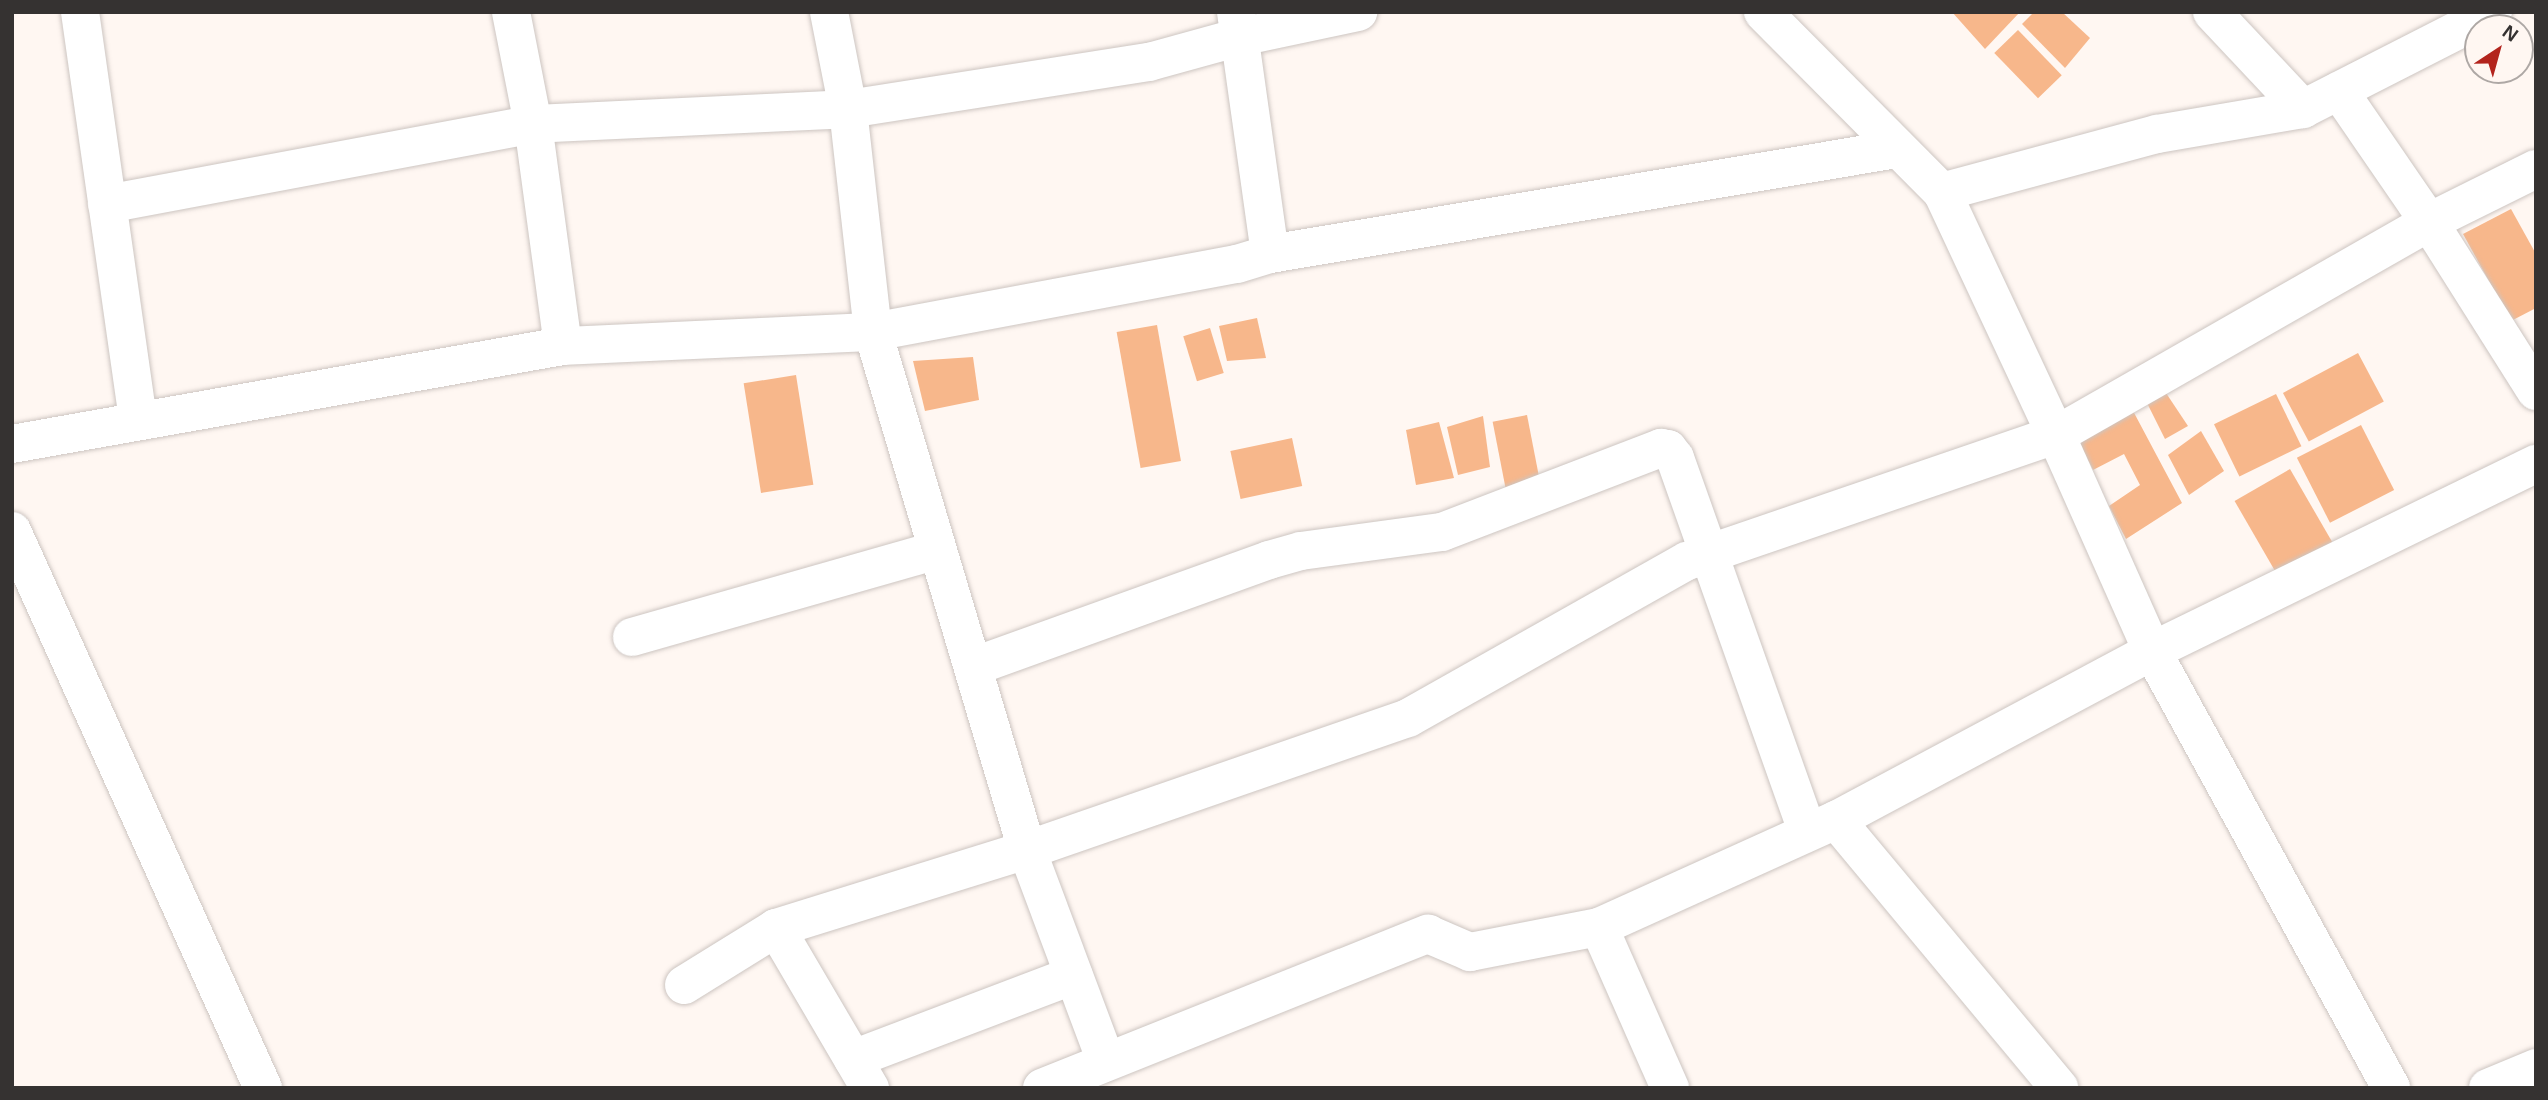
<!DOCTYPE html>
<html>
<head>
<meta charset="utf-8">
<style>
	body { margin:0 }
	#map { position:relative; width:2548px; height:1100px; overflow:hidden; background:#fff7f2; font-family:Arial,sans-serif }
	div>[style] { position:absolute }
	.building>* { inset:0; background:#f7b78b; transform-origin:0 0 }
	.roads { filter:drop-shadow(0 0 2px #cdc5c1) drop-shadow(0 0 2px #cdc5c1) }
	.minor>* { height:38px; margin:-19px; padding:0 19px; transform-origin:19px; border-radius:19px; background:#fff }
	span { translate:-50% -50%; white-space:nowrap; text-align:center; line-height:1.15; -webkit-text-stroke:6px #fff7f2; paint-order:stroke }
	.frame { position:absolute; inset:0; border:14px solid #353231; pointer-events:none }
	.north { position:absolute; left:2464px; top:14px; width:70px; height:70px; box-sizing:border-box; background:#fff7f2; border:2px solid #aea8a5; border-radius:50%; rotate:36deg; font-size:19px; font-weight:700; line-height:28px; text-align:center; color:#353231 }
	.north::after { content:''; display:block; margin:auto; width:24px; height:32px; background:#b3241d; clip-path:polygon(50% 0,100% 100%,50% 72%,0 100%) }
</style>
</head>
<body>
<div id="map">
	<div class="building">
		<i style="clip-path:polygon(1952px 12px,2020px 12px,1985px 49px)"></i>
		<i style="clip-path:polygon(2034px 12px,2062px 12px,2090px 38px,2065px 68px,2022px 24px)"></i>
		<i style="left:2018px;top:30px;width:63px;height:33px;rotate:46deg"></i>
		<i style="clip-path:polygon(2511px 209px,2536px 254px,2536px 308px,2511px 321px,2463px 234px)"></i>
		<i style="clip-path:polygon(1257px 318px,1266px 358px,1227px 361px,1219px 326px)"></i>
		<i style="left:1157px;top:325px;width:138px;height:41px;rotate:80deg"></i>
		<i style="left:1210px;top:328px;width:47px;height:28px;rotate:73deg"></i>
		<i style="left:2358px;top:353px;width:55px;height:85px;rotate:62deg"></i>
		<i style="clip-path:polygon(973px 357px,979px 400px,925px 411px,913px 361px)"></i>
		<i style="left:796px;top:375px;width:111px;height:53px;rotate:81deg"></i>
		<i style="clip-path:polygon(2164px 390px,2188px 426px,2165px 439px,2145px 399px)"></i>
		<i style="left:2276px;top:394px;width:58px;height:69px;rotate:64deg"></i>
		<i style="clip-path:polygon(2132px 409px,2182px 503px,2126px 539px,2109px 506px,2140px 485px,2124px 454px,2093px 470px,2078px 440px)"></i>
		<i style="left:1527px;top:415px;width:75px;height:35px;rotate:79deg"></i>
		<i style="clip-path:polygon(1483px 416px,1490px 467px,1458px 475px,1447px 427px)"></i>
		<i style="clip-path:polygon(1439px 422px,1454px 478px,1416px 485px,1406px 430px)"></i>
		<i style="left:2361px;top:425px;width:73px;height:72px;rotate:63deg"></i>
		<i style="clip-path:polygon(2201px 431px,2224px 471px,2189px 495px,2168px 455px)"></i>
		<i style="left:1292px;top:438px;width:49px;height:63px;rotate:78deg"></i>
		<i style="left:2290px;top:469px;width:85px;height:64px;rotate:60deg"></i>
	</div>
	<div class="roads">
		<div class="minor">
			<i style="left:80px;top:12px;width:413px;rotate:81.9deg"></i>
			<i style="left:511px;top:12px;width:114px;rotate:78.9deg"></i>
			<i style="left:533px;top:124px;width:224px;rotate:82.3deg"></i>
			<i style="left:829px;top:12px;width:99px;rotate:78.9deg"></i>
			<i style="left:848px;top:109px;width:224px;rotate:83.6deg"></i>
			<i style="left:873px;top:332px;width:540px;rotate:73.44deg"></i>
			<i style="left:1027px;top:850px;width:225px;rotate:69.5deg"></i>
			<i style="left:1236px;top:12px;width:244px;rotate:82deg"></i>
			<i style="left:1763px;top:12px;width:254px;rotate:45.2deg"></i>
			<i style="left:1942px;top:192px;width:268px;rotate:64.9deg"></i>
			<i style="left:2056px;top:435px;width:236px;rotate:66deg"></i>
			<i style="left:2152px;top:651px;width:498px;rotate:61.3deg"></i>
			<i style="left:2212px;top:12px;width:133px;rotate:46.8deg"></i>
			<i style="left:2339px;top:91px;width:159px;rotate:55.5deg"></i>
			<i style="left:2429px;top:222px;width:200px;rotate:57.7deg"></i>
			<i style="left:1942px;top:192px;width:223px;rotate:-15.1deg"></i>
			<i style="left:2157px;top:134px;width:148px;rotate:-9.7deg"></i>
			<i style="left:2303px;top:109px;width:213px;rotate:-27deg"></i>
			<i style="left:107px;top:204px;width:433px;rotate:-10.6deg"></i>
			<i style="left:533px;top:124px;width:315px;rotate:-2.7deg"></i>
			<i style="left:848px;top:109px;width:305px;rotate:-8.9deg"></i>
			<i style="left:1149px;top:62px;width:94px;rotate:-15.4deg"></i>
			<i style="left:1240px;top:37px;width:121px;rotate:-12deg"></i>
			<i style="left:12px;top:444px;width:560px;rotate:-10.09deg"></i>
			<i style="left:563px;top:346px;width:310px;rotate:-2.6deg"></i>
			<i style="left:873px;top:332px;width:370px;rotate:-10.6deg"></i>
			<i style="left:1237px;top:264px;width:34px;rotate:-17deg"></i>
			<i style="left:1270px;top:254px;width:636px;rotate:-9.51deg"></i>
			<i style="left:12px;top:531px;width:611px;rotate:65.74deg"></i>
			<i style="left:632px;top:637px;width:317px;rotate:-15.9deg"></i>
			<i style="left:975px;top:666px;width:313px;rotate:-19.8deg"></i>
			<i style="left:1269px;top:560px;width:33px;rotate:-16deg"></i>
			<i style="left:1301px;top:551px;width:142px;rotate:-7.7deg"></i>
			<i style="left:1442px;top:532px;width:235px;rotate:-21deg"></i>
			<i style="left:1661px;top:448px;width:7px;rotate:8deg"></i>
			<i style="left:1668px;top:449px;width:11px;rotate:52deg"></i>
			<i style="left:1675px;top:458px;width:396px;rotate:70.5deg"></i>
			<i style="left:1836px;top:820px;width:349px;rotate:50.2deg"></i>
			<i style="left:1599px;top:927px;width:176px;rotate:66.2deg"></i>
			<i style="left:776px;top:928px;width:186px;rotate:59.6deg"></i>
			<i style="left:684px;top:985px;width:108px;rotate:-31.8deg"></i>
			<i style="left:776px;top:928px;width:263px;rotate:-17.3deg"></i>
			<i style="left:1027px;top:850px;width:403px;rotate:-19.1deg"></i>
			<i style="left:1408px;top:718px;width:320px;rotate:-29.4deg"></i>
			<i style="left:1687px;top:561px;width:390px;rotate:-18.9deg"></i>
			<i style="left:2056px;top:435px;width:430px;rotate:-29.7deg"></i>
			<i style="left:2429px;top:222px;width:119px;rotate:-26.4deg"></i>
			<i style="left:853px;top:1059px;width:236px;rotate:-20.8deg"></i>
			<i style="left:1042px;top:1088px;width:416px;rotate:-21.8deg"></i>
			<i style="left:1428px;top:934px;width:46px;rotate:23.2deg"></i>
			<i style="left:1470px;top:952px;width:131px;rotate:-11deg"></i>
			<i style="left:1599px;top:927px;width:260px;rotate:-24.3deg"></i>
			<i style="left:1836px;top:820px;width:358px;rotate:-28.1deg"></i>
			<i style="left:2152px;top:651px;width:427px;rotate:-26deg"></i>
			<i style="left:2488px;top:1088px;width:52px;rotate:-22.6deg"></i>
		</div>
	</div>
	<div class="frame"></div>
	<div class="north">N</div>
</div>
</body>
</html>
